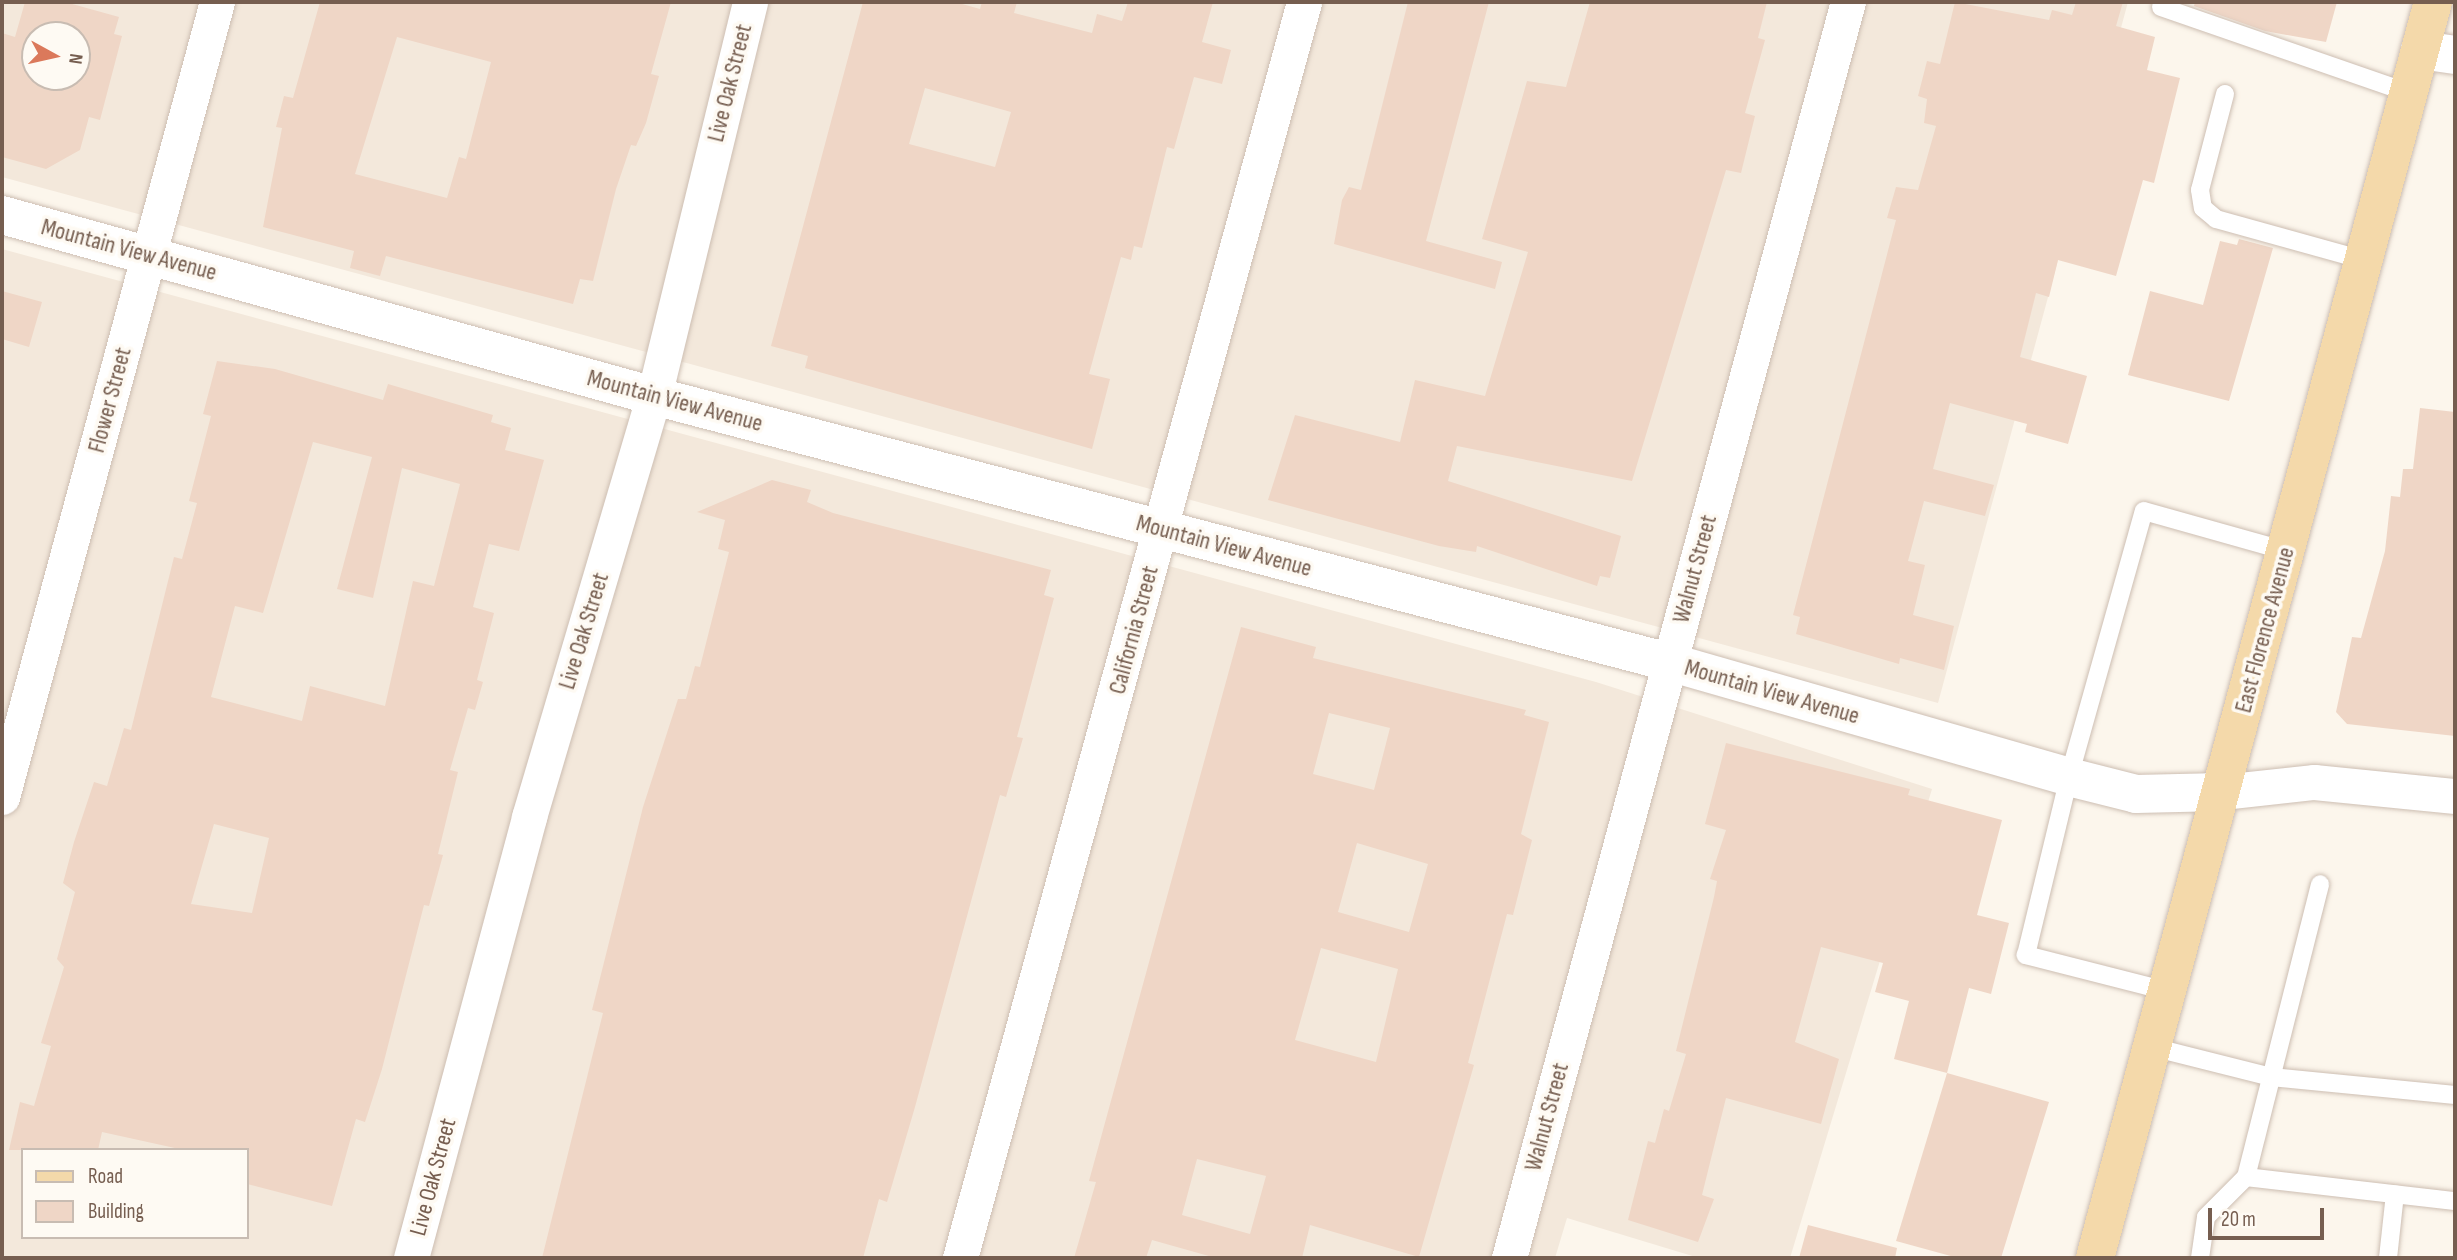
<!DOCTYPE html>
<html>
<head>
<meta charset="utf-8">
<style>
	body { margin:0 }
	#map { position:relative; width:2457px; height:1260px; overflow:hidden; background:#fcf6ec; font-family:"Sofia Sans Condensed",sans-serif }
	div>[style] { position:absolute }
	.residential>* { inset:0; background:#f3e8db }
	.building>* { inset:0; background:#efd6c6 }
	.roads { filter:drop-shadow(0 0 2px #cdbeb2) drop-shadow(0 0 2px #cdbeb2) }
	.lane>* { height:18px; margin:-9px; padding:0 9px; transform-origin:9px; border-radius:9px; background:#fff }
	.street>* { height:35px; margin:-17.5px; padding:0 17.5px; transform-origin:17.5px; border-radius:17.5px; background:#fff }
	.secondary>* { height:38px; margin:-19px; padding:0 19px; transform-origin:19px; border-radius:19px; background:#fff }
	.primary>* { height:38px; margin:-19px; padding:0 19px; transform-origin:19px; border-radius:19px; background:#f4d9aa }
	span { translate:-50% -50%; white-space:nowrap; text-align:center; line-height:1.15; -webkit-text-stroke:7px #fefaf3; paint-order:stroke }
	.street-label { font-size:24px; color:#765e50 }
	.frame { position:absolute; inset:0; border:4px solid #765e50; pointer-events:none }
	.legend { position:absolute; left:21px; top:1148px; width:228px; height:91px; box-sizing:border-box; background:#fefaf3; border:2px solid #c8bcb2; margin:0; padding:9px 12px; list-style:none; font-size:21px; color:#765e50 }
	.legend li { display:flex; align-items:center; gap:14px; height:35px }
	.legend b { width:35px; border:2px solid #c8bcb2 }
	.north { position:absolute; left:21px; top:21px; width:70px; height:70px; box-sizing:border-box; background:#fefaf3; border:2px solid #c8bcb2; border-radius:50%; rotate:98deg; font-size:19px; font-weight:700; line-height:28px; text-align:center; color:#765e50 }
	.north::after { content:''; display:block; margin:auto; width:24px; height:32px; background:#db795b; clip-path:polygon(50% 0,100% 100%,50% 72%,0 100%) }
	.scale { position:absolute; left:2208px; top:1208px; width:116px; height:32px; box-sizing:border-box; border:4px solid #765e50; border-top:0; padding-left:9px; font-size:21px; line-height:24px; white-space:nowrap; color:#765e50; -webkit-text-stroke:5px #fefaf3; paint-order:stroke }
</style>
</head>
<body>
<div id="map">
	<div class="residential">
		<i style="clip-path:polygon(evenodd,2px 2px,2128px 2px,1938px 703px,2px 177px,2px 2px,35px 35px,77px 35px,77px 77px,35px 77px,35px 35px)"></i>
		<i style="clip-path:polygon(evenodd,2px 249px,1596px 682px,1932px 789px,1790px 1258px,1699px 1258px,1567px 1218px,1555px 1258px,2px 1258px,2px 249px,23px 1150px,247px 1150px,247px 1237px,23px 1237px,23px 1150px)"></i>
	</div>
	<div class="building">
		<i style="clip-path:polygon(evenodd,25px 2px,65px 2px,119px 17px,114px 34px,122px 36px,100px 120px,89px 117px,80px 150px,46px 169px,2px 157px,2px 33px,15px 37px,25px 2px,35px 35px,77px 35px,77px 77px,35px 77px,35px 35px)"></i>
		<i style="clip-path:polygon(evenodd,320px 2px,671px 2px,651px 74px,659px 76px,646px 123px,636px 146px,631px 145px,616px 189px,593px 281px,580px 279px,573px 304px,386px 256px,380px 276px,350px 268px,354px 251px,263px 227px,282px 128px,276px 127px,284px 96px,293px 98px,320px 2px,397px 37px,491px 62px,466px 159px,459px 157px,447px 198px,355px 174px,397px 37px)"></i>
		<i style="clip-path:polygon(evenodd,863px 2px,955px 2px,980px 9px,982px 2px,1017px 2px,1014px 13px,1092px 33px,1097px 14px,1122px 21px,1128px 2px,1213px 2px,1202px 42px,1231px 50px,1222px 84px,1194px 77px,1174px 149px,1167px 147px,1142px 248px,1134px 246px,1131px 260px,1121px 257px,1089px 374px,1110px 379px,1092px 449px,805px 368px,808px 356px,771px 346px,863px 2px,925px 88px,1011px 112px,995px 167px,909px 144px,925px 88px)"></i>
		<i style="clip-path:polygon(1408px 2px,1489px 2px,1426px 241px,1502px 262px,1495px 289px,1334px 244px,1342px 200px,1349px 187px,1361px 190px)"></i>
		<i style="clip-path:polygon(1590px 2px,1767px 2px,1758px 38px,1765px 40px,1745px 113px,1755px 116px,1741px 173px,1726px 170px,1632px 481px,1457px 446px,1448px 481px,1621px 536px,1610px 578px,1600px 576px,1597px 586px,1477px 546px,1476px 552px,1439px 546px,1268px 500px,1295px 415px,1400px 442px,1415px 380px,1485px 396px,1528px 252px,1482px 239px,1527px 81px,1566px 87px)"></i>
		<i style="clip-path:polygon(1955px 2px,2049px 20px,2052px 10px,2072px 15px,2076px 2px,2123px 2px,2116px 26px,2155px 37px,2147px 70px,2180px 78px,2154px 183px,2143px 180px,2116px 276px,2058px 260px,2049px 297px,2036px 293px,2020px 357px,2087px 376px,2068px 444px,2025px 432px,2027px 424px,1950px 403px,1933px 469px,1994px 485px,1985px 516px,1924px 501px,1908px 561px,1925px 565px,1913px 615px,1954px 626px,1944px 670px,1900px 658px,1899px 664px,1796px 634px,1800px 617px,1793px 615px,1896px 220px,1887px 218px,1896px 187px,1918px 190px,1936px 126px,1924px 123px,1927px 99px,1918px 96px,1927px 61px,1940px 64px)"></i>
		<i style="clip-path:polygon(2195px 2px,2337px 2px,2326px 42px,2265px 31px,2194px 6px)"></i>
		<i style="clip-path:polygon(2239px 239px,2273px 248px,2229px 401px,2128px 375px,2150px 291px,2203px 305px,2220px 241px,2237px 245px)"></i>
		<i style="clip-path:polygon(2px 291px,42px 302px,29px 347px,2px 339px)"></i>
		<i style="clip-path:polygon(evenodd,217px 361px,275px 369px,383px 400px,388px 384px,493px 415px,491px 422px,511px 428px,505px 450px,544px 460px,519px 551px,489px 544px,473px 607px,494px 613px,477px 680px,483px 682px,475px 710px,468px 708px,450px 770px,458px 772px,438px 854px,443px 855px,429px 906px,424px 905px,382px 1069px,365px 1122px,356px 1119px,332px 1206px,247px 1184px,247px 1150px,184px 1150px,102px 1132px,98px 1150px,9px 1150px,20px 1102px,34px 1106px,51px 1046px,41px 1043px,64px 967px,57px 959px,75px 892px,63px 883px,74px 842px,94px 782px,107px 786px,124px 728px,131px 730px,174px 557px,182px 559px,197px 503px,189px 501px,211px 416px,203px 414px,217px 361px,313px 442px,372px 457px,337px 589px,373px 598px,402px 468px,460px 484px,434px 586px,413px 581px,385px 706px,310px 686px,302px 721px,211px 697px,235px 606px,263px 613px,313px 442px,217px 361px,214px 824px,269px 838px,252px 913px,191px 904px,214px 824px)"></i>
		<i style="clip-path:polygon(2420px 408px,2455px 412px,2455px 736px,2347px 724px,2336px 712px,2352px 637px,2361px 638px,2385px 551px,2391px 496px,2400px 497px,2403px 469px,2413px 469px)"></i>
		<i style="clip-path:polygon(772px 480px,811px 490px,807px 502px,833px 513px,1051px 570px,1044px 595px,1054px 598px,1017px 737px,1023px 738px,1006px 797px,1000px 795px,915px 1107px,887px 1202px,879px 1199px,863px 1258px,542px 1258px,603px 1013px,592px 1010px,643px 807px,678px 699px,686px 699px,695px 666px,700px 667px,729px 552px,718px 549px,725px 520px,697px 512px)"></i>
		<i style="clip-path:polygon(evenodd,1241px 627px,1316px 647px,1313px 658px,1526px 710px,1524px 715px,1549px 722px,1521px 834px,1532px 840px,1513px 915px,1507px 914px,1468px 1063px,1474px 1065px,1419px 1257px,1310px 1225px,1302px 1258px,1216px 1258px,1152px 1240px,1146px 1258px,1074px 1258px,1096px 1182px,1089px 1181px,1241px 627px,1329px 713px,1390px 728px,1374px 790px,1313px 774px,1329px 713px,1241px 627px,1357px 843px,1428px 864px,1409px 932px,1338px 912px,1357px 843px,1241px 627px,1321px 948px,1398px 969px,1376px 1062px,1295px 1040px,1321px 948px,1241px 627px,1197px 1159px,1266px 1176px,1250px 1234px,1182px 1215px,1197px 1159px)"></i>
		<i style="clip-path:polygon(1726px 743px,1910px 789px,1908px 795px,2002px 820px,1977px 915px,2009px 923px,1991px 994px,1969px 988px,1947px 1073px,1894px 1059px,1909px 1001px,1875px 992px,1883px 963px,1821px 947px,1795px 1042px,1839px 1059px,1821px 1124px,1726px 1098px,1702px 1195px,1714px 1199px,1698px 1242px,1628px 1220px,1648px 1141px,1655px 1143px,1664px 1109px,1669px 1111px,1686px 1054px,1676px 1051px,1714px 897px,1717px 881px,1710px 879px,1726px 830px,1705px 824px)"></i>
		<i style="clip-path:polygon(1947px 1073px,2049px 1102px,2001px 1258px,1958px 1258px,1896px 1241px)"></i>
		<i style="clip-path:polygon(1808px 1225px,1897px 1248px,1895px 1258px,1799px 1258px)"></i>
	</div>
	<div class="roads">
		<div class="lane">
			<i style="left:2161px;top:7px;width:262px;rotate:19.1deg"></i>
			<i style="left:2225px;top:94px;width:99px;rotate:104.6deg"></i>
			<i style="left:2200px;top:190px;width:18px;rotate:81deg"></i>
			<i style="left:2203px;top:208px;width:17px;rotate:40deg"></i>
			<i style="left:2216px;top:219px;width:154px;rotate:15.5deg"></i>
			<i style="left:2167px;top:991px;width:146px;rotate:-165.7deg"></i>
			<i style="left:2026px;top:955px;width:183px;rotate:-76.4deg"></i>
			<i style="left:2069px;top:777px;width:276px;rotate:-74.3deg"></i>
			<i style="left:2144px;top:511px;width:148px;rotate:15.7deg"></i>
			<i style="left:2152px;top:1047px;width:123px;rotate:14.1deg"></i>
			<i style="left:2271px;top:1077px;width:185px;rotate:5.6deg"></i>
			<i style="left:2246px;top:1177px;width:210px;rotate:6.6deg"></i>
			<i style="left:2200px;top:1258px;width:41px;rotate:-81.7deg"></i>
			<i style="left:2206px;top:1217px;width:57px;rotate:-45deg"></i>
			<i style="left:2246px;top:1177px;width:302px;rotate:-75.8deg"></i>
			<i style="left:2388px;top:1258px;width:64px;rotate:-83.8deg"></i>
		</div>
		<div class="street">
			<i style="left:2222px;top:792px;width:93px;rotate:-6.2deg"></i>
			<i style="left:2314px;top:782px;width:142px;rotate:5.7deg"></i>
			<i style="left:2px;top:797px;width:824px;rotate:-74.87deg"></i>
			<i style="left:411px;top:1258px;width:457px;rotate:-75deg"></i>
			<i style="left:529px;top:817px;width:439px;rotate:-73.5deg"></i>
			<i style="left:654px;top:396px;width:406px;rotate:-76.3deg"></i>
			<i style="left:960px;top:1258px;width:1302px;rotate:-74.68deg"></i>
			<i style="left:1509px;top:1258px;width:1301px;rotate:-74.9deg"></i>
		</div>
		<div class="secondary">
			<i style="left:2420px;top:50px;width:35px;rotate:8deg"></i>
			<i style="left:2px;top:215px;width:677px;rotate:15.52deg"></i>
			<i style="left:654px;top:396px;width:1049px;rotate:14.69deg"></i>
			<i style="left:1669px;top:662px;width:416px;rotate:16deg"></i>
			<i style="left:2069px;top:777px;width:69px;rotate:14.2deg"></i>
			<i style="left:2136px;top:794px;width:86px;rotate:-1.3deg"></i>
		</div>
		<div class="primary">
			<i style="left:2095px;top:1258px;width:1301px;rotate:-74.94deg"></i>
		</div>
	</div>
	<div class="street-label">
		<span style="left:730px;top:83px;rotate:-76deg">Live Oak Street</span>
		<span style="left:129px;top:250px;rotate:15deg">Mountain View Avenue</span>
		<span style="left:110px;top:400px;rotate:-75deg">Flower Street</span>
		<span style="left:675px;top:401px;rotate:15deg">Mountain View Avenue</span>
		<span style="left:1224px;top:546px;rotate:15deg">Mountain View Avenue</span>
		<span style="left:1695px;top:569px;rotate:-75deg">Walnut Street</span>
		<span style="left:1134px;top:630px;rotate:-75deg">California Street</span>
		<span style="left:2265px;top:630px;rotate:-75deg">East Florence Avenue</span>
		<span style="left:584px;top:631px;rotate:-73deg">Live Oak Street</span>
		<span style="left:1772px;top:692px;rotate:16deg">Mountain View Avenue</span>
		<span style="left:1547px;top:1117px;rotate:-75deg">Walnut Street</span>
		<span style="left:433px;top:1177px;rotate:-75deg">Live Oak Street</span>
	</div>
	<div class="frame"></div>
	<ul class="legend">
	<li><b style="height:9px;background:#f4d9aa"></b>Road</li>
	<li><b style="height:19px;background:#efd6c6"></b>Building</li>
	</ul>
	<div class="north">N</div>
	<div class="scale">20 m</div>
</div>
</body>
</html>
